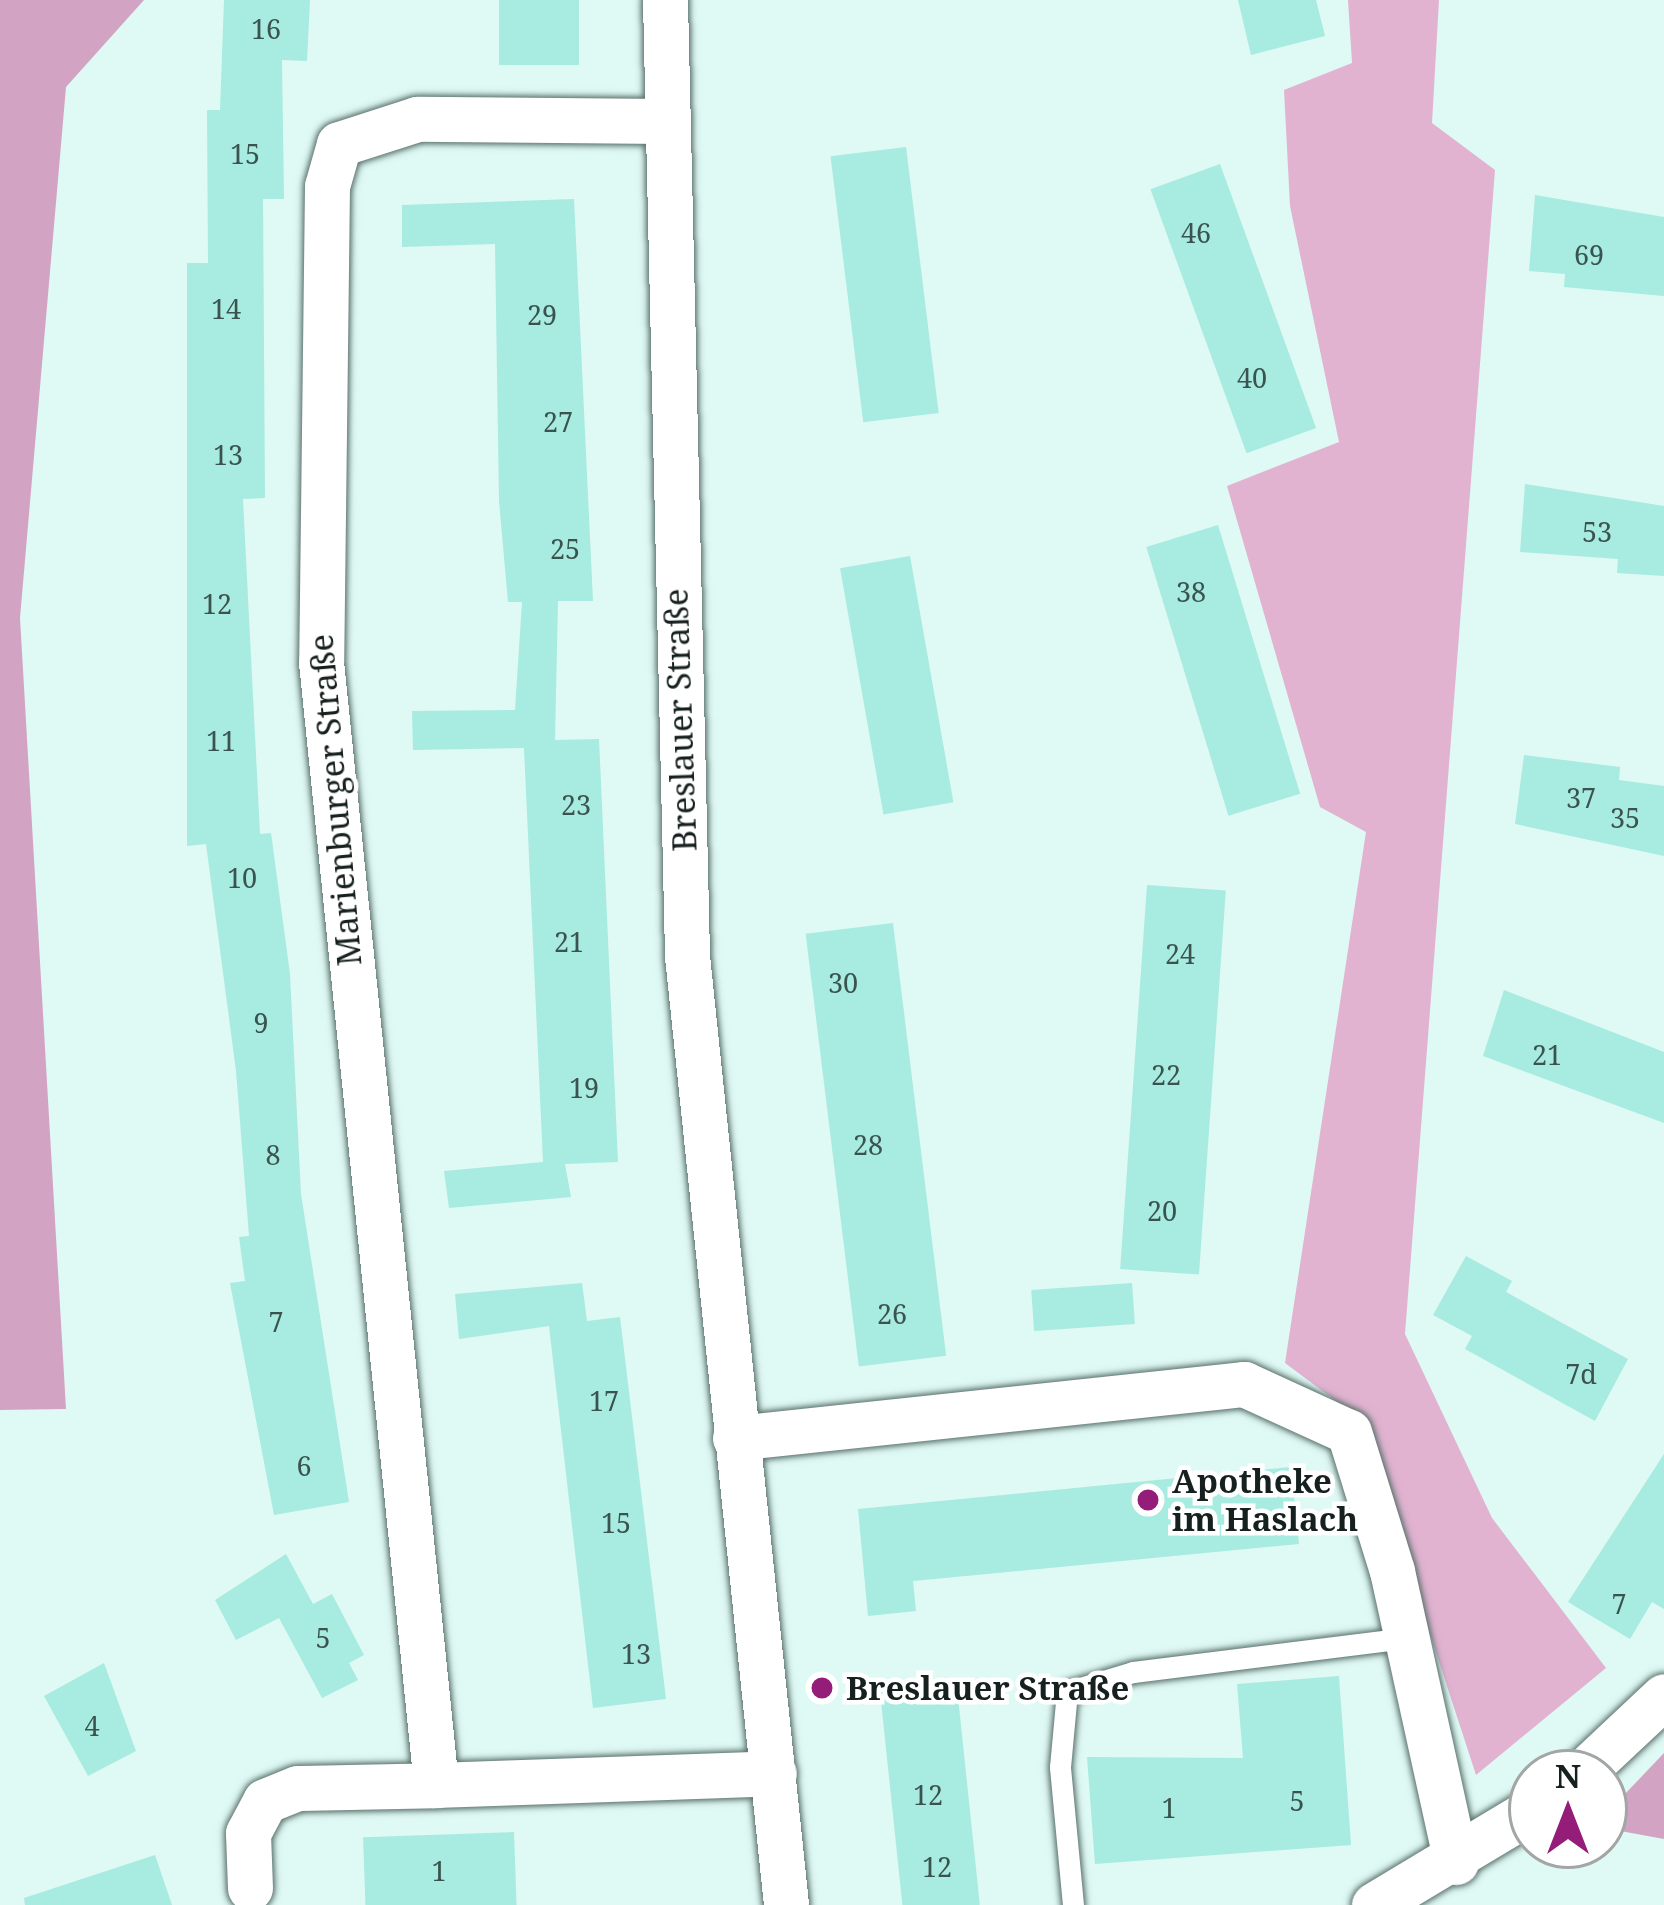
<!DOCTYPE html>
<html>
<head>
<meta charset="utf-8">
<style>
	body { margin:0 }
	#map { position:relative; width:1664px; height:1905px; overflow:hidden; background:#dff9f4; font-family:"Noto Serif",serif }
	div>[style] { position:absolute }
	.green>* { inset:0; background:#e1b3d1 }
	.forest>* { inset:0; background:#d3a3c3 }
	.building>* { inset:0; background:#a8ebe0; transform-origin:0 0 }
	.roads { filter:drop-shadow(0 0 3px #59706b) drop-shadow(0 0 3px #59706b) }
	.service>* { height:21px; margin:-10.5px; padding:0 10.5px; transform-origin:10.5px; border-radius:10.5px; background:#fff }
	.minor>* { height:45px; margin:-22.5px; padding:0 22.5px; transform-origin:22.5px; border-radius:22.5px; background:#fff }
	.dots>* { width:33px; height:33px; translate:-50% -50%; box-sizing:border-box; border:6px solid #fff; border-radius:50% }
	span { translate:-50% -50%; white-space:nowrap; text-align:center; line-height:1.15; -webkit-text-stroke:9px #fff; paint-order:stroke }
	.number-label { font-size:27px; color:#3a534e }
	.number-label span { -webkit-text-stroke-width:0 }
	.street-label { font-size:33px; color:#16201e }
	.poi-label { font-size:33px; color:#16201e; font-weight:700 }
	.left { translate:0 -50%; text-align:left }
	.north { position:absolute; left:1508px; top:1749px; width:120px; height:120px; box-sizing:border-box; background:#fff; border:3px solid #a2a6a5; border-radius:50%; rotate:0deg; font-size:33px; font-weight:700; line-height:48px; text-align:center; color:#16201e }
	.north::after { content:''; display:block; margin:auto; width:42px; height:54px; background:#941d79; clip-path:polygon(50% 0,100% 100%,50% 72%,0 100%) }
</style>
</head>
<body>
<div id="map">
	<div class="green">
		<i style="clip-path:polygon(1348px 0,1439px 0,1432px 123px,1495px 170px,1405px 1334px,1492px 1518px,1606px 1668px,1476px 1775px,1360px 1419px,1285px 1363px,1366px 832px,1320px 807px,1227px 486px,1339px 442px,1290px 206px,1284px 90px,1352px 63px)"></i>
	</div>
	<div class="forest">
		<i style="clip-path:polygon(0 0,144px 0,66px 87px,20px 618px,66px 1409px,0 1410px)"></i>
		<i style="clip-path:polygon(1664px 1753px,1664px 1839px,1604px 1828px,1604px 1816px)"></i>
	</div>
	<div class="building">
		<i style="clip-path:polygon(224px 0,310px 0,307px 61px,282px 60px,284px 199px,263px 199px,265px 498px,243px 499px,260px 834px,271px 833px,290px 974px,301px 1194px,349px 1502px,274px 1515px,230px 1283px,245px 1281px,239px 1237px,249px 1236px,236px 1071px,206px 844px,187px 846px,187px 263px,208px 263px,207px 110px,220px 110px)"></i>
		<i style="left:499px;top:0;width:80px;height:65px"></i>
		<i style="clip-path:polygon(1238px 0,1316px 0,1325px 36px,1251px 55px)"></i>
		<i style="left:906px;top:147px;width:268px;height:76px;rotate:83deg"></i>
		<i style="left:1220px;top:164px;width:281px;height:74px;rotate:70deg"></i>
		<i style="clip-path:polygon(1535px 195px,1664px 217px,1664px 296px,1564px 287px,1565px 274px,1529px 271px)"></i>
		<i style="clip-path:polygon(574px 199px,593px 601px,558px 601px,555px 740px,599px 739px,618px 1162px,565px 1164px,571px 1197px,449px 1208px,444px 1171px,543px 1162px,524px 748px,413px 750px,412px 711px,515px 710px,522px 602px,508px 602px,499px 501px,495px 244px,402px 247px,402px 205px)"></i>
		<i style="clip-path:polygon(1525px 484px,1664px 506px,1664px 576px,1617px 573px,1618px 559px,1520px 552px)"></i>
		<i style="left:1218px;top:525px;width:281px;height:75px;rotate:73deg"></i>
		<i style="left:910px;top:556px;width:250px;height:71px;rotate:80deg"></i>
		<i style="clip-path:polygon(1524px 755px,1620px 767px,1619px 780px,1664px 786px,1664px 856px,1515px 824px)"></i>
		<i style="left:1147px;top:885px;width:79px;height:385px;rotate:4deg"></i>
		<i style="left:893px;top:923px;width:436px;height:88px;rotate:83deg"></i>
		<i style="clip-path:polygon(1504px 990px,1664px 1052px,1664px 1123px,1483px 1056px)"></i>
		<i style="clip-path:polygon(1466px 1256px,1512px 1281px,1506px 1292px,1628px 1359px,1595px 1421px,1465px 1349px,1472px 1336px,1433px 1315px)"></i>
		<i style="clip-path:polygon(582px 1283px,587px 1321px,620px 1317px,666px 1699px,593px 1708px,549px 1326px,459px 1339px,455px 1294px)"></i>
		<i style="left:1132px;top:1283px;width:41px;height:101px;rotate:86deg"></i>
		<i style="clip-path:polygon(1664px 1454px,1664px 1609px,1652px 1602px,1630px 1639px,1568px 1602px)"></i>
		<i style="clip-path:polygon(1291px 1467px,1299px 1544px,913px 1581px,916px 1611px,868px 1616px,858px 1509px)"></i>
		<i style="clip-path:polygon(286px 1554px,313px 1604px,332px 1594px,364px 1655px,349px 1663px,358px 1680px,322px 1698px,279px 1618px,236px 1640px,215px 1600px)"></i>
		<i style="clip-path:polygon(104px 1663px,136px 1751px,88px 1776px,44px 1696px)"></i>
		<i style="clip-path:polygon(1339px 1676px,1351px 1845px,1095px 1864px,1087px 1757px,1243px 1758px,1237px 1684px)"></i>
		<i style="left:956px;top:1678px;width:228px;height:77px;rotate:84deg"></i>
		<i style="left:514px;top:1832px;width:73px;height:151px;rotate:88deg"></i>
		<i style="clip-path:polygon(155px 1855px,172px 1905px,25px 1905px,24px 1898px)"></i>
	</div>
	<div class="roads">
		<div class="service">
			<i style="left:1073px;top:1905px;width:139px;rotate:-95.4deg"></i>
			<i style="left:1060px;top:1767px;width:75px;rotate:-84.7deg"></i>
			<i style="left:1067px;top:1692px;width:69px;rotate:-16.9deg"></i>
			<i style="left:1133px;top:1672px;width:276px;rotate:-7.1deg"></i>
		</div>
		<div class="minor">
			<i style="left:665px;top:0;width:956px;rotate:88.68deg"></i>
			<i style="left:687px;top:956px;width:954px;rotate:84.04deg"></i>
			<i style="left:666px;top:121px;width:249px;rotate:-179.5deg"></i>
			<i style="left:417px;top:119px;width:82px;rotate:162.2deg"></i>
			<i style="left:339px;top:144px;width:44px;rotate:105.9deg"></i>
			<i style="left:327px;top:186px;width:476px;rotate:90.7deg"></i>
			<i style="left:321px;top:662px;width:1129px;rotate:84.15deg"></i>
			<i style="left:436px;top:1785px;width:338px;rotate:-2deg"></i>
			<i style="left:735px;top:1438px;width:512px;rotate:-6.06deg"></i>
			<i style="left:1244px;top:1384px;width:115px;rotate:24.6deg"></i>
			<i style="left:1349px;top:1432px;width:145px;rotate:72.8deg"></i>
			<i style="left:1392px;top:1571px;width:298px;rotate:77.6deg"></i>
			<i style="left:1582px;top:1773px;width:112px;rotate:-43.2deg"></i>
			<i style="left:250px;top:1888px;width:55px;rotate:-92.1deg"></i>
			<i style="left:248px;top:1833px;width:36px;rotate:-62deg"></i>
			<i style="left:265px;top:1801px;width:35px;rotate:-22deg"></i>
			<i style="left:298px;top:1788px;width:138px;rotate:-1.2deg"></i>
			<i style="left:1374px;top:1905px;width:184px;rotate:-31deg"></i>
		</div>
	</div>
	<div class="dots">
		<i style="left:1148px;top:1500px;background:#941d79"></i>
		<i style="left:822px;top:1688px;background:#941d79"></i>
	</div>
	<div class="number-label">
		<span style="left:266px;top:29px">16</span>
		<span style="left:245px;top:154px">15</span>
		<span style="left:1196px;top:233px">46</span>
		<span style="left:1589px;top:255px">69</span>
		<span style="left:226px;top:309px">14</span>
		<span style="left:542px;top:315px">29</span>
		<span style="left:1252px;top:378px">40</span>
		<span style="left:558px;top:422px">27</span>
		<span style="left:228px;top:455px">13</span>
		<span style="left:1597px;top:532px">53</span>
		<span style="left:565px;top:549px">25</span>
		<span style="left:1191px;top:592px">38</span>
		<span style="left:217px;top:604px">12</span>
		<span style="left:221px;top:741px">11</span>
		<span style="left:1581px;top:798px">37</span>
		<span style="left:576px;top:805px">23</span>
		<span style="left:1625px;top:818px">35</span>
		<span style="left:242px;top:878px">10</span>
		<span style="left:569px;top:942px">21</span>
		<span style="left:1180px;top:954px">24</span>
		<span style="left:843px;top:983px">30</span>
		<span style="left:261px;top:1023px">9</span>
		<span style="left:1547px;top:1055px">21</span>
		<span style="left:1166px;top:1075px">22</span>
		<span style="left:584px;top:1088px">19</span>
		<span style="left:868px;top:1145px">28</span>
		<span style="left:273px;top:1155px">8</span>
		<span style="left:1162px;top:1211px">20</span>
		<span style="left:892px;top:1314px">26</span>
		<span style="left:276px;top:1322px">7</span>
		<span style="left:1581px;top:1374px">7d</span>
		<span style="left:604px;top:1401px">17</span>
		<span style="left:304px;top:1466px">6</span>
		<span style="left:616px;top:1523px">15</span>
		<span style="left:1619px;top:1604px">7</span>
		<span style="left:323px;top:1638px">5</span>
		<span style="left:636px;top:1654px">13</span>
		<span style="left:92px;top:1726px">4</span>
		<span style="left:928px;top:1795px">12</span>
		<span style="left:1297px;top:1801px">5</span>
		<span style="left:1169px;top:1808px">1</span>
		<span style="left:937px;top:1867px">12</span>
		<span style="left:439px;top:1871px">1</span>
	</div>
	<div class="street-label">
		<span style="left:680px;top:720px;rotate:-92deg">Breslauer Straße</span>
		<span style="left:335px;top:800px;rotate:-95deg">Marienburger Straße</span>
	</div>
	<div class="poi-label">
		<span class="left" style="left:1172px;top:1500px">Apotheke<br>im Haslach</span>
		<span class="left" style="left:846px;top:1688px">Breslauer Straße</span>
	</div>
	<div class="north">N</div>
</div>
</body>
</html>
